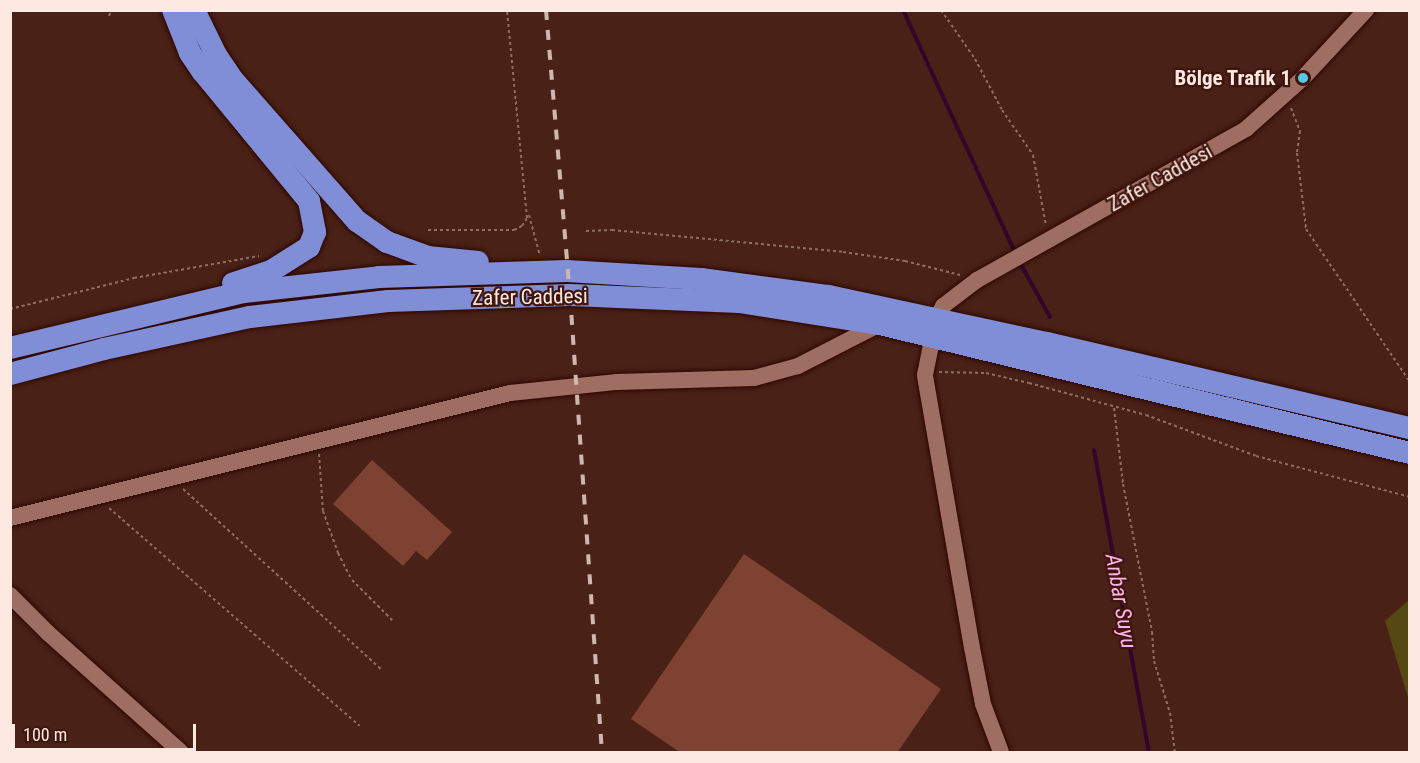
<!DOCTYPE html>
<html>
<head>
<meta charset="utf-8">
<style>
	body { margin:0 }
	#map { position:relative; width:1420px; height:763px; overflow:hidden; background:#492116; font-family:"Roboto Condensed",sans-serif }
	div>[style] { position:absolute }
	.green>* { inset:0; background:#554913 }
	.stream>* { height:4px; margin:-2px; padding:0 2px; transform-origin:2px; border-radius:2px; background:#32062b }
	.building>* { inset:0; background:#7d4232 }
	.path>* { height:2px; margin-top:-1px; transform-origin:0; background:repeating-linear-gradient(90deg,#8e6d63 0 3px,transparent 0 6px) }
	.roads { filter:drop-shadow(0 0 2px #2e0701) drop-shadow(0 0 2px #2e0701) }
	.minor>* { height:16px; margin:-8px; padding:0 8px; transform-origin:8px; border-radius:8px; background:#9f6e62 }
	.highway>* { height:22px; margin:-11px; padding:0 11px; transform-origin:11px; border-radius:11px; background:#808dd7 }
	.rail>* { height:4px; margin-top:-2px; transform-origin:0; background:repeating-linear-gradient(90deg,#d1b6af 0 10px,transparent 0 20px) }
	.dots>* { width:16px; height:16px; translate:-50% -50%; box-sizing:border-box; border:3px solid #3e160d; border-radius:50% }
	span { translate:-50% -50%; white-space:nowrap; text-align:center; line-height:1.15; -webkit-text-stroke:4.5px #3e160d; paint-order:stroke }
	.poi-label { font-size:21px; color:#fee8e2; font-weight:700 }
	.right { translate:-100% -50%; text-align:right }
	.street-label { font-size:21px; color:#fee8e2 }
	.water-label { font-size:22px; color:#feb1ec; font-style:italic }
	.frame { position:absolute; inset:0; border:12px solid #fee8e2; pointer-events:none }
	.scale { position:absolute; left:12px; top:724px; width:184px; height:27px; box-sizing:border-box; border:3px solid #fee8e2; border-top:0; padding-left:8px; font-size:18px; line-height:21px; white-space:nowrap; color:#fee8e2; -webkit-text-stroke:4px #3e160d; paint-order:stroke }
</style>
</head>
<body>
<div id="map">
	<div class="green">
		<i style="clip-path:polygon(1409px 600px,1409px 701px,1385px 621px)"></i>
	</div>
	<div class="stream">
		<i style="left:903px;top:10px;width:267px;rotate:65.2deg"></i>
		<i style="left:1019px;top:261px;width:64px;rotate:61deg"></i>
		<i style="left:1094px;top:450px;width:307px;rotate:79.7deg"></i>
	</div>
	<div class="building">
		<i style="clip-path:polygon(372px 460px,452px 532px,427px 560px,416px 551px,403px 566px,333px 504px)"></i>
		<i style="clip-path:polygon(744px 554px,941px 689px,897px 753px,681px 753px,631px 719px)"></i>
	</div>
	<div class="path">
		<i style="left:941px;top:10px;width:60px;rotate:55.2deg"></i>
		<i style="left:975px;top:59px;width:58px;rotate:62.1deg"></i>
		<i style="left:1002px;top:110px;width:55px;rotate:55.4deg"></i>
		<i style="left:1033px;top:155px;width:72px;rotate:79.6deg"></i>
		<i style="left:109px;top:16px;width:6px;rotate:-72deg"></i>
		<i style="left:1291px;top:108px;width:25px;rotate:69deg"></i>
		<i style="left:1300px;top:131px;width:22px;rotate:98deg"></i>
		<i style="left:1297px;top:153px;width:77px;rotate:83.2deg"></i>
		<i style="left:1306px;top:229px;width:185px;rotate:55.8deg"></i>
		<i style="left:529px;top:215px;width:42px;rotate:75deg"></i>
		<i style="left:428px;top:230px;width:86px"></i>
		<i style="left:514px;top:230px;width:9px;rotate:-27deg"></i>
		<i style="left:522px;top:226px;width:9px;rotate:-58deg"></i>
		<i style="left:527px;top:218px;width:209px;rotate:-95.5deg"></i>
		<i style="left:586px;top:231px;width:26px;rotate:-2deg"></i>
		<i style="left:612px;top:230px;width:232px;rotate:5.4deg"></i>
		<i style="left:843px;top:252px;width:63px;rotate:8.3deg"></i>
		<i style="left:905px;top:261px;width:57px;rotate:14.3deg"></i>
		<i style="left:10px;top:309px;width:128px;rotate:-14deg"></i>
		<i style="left:134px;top:278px;width:127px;rotate:-10deg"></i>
		<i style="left:939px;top:372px;width:47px;rotate:1.2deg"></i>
		<i style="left:986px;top:373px;width:44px;rotate:13.1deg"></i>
		<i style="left:1029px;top:383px;width:121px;rotate:15.3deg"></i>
		<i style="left:1146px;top:415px;width:117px;rotate:20.4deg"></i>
		<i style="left:1256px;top:456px;width:159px;rotate:14.9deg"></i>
		<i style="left:1114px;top:408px;width:77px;rotate:83.2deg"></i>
		<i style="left:1123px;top:484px;width:151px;rotate:78.9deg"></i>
		<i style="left:1152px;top:632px;width:29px;rotate:86deg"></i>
		<i style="left:1154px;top:661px;width:54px;rotate:72.9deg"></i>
		<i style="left:1170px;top:713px;width:39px;rotate:83deg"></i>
		<i style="left:319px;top:454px;width:57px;rotate:86deg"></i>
		<i style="left:323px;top:511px;width:45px;rotate:70.3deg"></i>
		<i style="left:338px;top:553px;width:30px;rotate:63deg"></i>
		<i style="left:352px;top:580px;width:57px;rotate:45deg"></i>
		<i style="left:183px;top:489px;width:270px;rotate:42.3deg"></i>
		<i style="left:109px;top:508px;width:332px;rotate:41deg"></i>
	</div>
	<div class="roads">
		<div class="minor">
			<i style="left:10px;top:518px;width:515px;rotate:-14.04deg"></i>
			<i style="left:510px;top:393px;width:108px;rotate:-5.9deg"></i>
			<i style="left:617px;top:382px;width:137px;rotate:-1.7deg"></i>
			<i style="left:754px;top:378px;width:46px;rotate:-15.3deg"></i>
			<i style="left:798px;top:366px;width:92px;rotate:-27.1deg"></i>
			<i style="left:10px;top:595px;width:54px;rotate:45deg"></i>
			<i style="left:48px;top:633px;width:178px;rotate:41.8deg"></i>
			<i style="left:1001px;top:752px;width:51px;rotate:-110.6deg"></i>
			<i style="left:983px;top:704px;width:57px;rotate:-101.1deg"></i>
			<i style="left:972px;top:648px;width:277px;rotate:-99.8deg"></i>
			<i style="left:925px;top:375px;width:56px;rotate:-78.7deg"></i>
			<i style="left:936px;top:320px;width:16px;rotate:-63deg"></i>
			<i style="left:943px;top:306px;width:43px;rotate:-37.4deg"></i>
			<i style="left:977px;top:280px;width:308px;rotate:-29.3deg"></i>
			<i style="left:1246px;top:129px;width:76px;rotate:-41.8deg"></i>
			<i style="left:1303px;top:78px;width:93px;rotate:-47.2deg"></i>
		</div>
		<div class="highway">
			<i style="left:173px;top:10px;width:46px;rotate:68.4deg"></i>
			<i style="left:190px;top:53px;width:23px;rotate:56deg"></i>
			<i style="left:203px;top:72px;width:167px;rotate:50.6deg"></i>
			<i style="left:309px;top:201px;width:32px;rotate:79deg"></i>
			<i style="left:315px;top:232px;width:16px;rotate:112deg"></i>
			<i style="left:309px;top:247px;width:45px;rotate:147.7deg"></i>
			<i style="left:271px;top:271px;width:40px;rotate:162deg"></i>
			<i style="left:194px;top:10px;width:50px;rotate:63.9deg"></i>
			<i style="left:216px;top:55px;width:30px;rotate:56deg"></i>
			<i style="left:233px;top:80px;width:188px;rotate:48.7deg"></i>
			<i style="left:357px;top:221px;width:37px;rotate:35deg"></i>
			<i style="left:387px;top:242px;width:44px;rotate:20.1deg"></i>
			<i style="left:428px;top:257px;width:50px;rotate:5.7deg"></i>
			<i style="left:10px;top:348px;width:241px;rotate:-13.5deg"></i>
			<i style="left:244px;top:292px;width:136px;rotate:-6.3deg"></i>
			<i style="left:379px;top:277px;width:188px;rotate:-1.8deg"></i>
			<i style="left:567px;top:271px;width:134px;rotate:3.4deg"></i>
			<i style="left:701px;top:279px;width:129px;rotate:7.6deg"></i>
			<i style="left:829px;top:296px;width:223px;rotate:12.2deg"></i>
			<i style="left:1047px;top:343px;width:373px;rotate:13.2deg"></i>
			<i style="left:10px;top:374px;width:97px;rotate:-14.9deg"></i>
			<i style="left:104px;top:349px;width:149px;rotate:-12.4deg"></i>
			<i style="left:250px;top:317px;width:139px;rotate:-6.6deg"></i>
			<i style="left:388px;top:301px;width:182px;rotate:-1.9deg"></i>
			<i style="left:570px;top:295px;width:169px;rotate:2.4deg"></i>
			<i style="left:739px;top:302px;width:143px;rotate:8.9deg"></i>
			<i style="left:880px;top:324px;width:545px;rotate:13.68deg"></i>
		</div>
	</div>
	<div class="rail">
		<i style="left:546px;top:10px;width:286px;rotate:85.2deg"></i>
		<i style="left:570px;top:295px;width:458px;rotate:86deg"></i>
	</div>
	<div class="dots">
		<i style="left:1303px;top:78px;background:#57c9e3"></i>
	</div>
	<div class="poi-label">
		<span class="right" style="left:1291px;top:78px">Bölge Trafik 1</span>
	</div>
	<div class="street-label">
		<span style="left:1160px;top:178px;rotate:-29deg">Zafer Caddesi</span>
		<span style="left:530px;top:297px;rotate:-1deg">Zafer Caddesi</span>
	</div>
	<div class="water-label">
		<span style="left:1121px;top:601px;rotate:80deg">Anbar Suyu</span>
	</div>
	<div class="frame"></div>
	<div class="scale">100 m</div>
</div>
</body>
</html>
